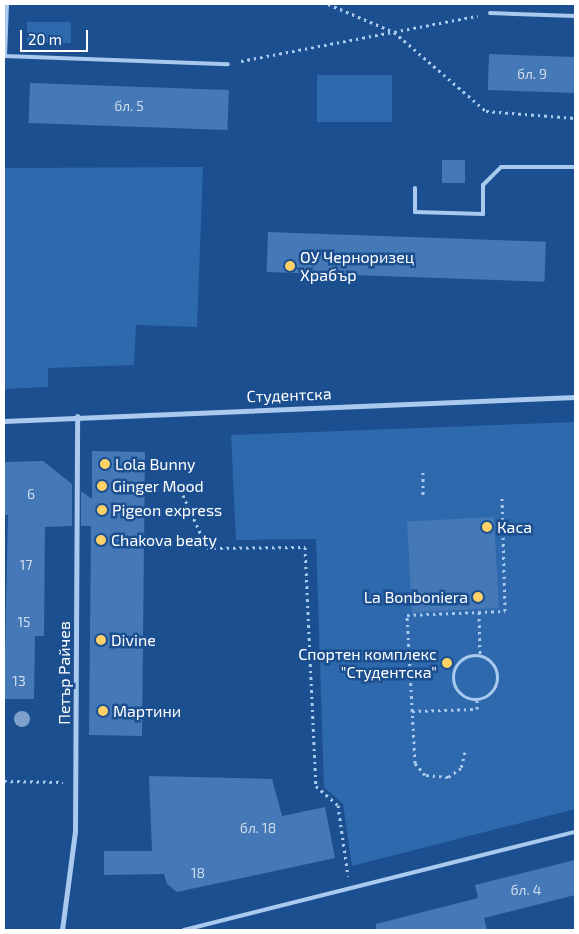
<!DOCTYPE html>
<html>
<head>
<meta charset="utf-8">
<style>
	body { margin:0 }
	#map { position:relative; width:579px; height:934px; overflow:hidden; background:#1b4f8f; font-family:"Exo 2",sans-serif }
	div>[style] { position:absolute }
	.green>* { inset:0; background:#2e69ad; transform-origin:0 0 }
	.building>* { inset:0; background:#4478b7; transform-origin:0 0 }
	.path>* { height:3px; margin-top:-1.5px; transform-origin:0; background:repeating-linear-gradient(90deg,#a9c9ee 0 2.5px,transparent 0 6.5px) }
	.path>.ring { margin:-1.5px; padding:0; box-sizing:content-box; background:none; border:3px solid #a9c9ee; border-radius:50% }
	.service>* { height:4px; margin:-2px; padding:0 2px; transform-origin:2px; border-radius:2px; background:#a9c9ee }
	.minor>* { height:5px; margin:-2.5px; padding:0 2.5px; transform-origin:2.5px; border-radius:2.5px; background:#a9c9ee }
	.trees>* { width:16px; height:16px; margin:-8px; border-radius:50%; background:#7ea0ca }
	.dots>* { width:14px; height:14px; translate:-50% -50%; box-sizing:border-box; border:2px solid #1b4f8f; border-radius:50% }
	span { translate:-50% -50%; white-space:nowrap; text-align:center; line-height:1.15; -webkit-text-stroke:5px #1b4f8f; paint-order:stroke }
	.number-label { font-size:14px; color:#d0dded }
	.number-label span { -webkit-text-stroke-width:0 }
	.poi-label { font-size:16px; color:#fff }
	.left { translate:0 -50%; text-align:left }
	.right { translate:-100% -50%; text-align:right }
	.street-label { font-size:16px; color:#fff }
	.frame { position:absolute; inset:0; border:5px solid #fff; pointer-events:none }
	.scale { position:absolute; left:20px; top:30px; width:68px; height:22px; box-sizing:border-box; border:2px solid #fff; border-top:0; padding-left:6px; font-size:15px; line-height:18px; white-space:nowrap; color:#fff; -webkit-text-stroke:4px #1b4f8f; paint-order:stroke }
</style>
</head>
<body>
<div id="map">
	<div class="green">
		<i style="left:27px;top:22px;width:44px;height:21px"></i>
		<i style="left:317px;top:75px;width:75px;height:47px"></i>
		<i style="clip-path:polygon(203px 167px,197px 327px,136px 325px,134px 365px,48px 368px,48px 387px,4px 389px,4px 168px)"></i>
		<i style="clip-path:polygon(575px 422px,575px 809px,352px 866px,343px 804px,324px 787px,316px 539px,236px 540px,231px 435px)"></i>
	</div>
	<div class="building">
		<i style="left:489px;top:54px;width:86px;height:36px;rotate:2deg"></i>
		<i style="left:30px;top:83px;width:199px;height:40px;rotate:2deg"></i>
		<i style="left:442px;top:160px;width:23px;height:23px"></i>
		<i style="left:268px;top:232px;width:278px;height:40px;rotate:2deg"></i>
		<i style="clip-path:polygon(92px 451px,145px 452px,142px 736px,89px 735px,91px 526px,81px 526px,81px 491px,92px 499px)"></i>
		<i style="clip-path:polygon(43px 461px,72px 484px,72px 526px,45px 527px,44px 636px,35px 636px,34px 699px,4px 699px,8px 515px,4px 515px,4px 462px)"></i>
		<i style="left:494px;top:517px;width:91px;height:87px;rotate:87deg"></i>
		<i style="clip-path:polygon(149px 776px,272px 779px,282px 816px,325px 807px,335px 858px,177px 892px,167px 884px,164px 874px,104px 875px,104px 851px,152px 851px)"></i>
		<i style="clip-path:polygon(575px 860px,575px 895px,484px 918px,487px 930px,376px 930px,376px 924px,478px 898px,475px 885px)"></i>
	</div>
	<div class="path">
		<i style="left:328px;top:4px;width:72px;rotate:23deg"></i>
		<i style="left:394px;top:32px;width:121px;rotate:40.7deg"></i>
		<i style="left:486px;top:111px;width:89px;rotate:4.5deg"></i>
		<i style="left:241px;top:61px;width:241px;rotate:-10.8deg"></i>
		<i style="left:423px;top:472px;width:26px;rotate:90deg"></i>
		<i style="left:183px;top:495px;width:58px;rotate:65.6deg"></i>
		<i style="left:207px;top:548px;width:98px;rotate:-0.6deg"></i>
		<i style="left:305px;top:547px;width:239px;rotate:87.4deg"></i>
		<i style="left:316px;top:786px;width:29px;rotate:41deg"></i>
		<i style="left:338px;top:805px;width:72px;rotate:82deg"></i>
		<i style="left:479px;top:612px;width:44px;rotate:88.7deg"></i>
		<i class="ring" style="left:453px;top:655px;width:41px;height:41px"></i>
		<i style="left:412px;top:711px;width:65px;rotate:-1.8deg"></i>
		<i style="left:477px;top:709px;width:9px;rotate:-90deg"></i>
		<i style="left:465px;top:752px;width:16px;rotate:104deg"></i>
		<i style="left:461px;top:768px;width:16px;rotate:145deg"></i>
		<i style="left:448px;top:777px;width:23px;rotate:-175deg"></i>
		<i style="left:425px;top:775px;width:16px;rotate:-130deg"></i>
		<i style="left:415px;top:763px;width:148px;rotate:-93.1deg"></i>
		<i style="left:407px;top:615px;width:98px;rotate:-2.3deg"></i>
		<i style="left:505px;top:611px;width:115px;rotate:-91.5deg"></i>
		<i style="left:4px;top:781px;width:59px;rotate:1deg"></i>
	</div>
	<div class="service">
		<i style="left:7px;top:4px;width:52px;rotate:92.2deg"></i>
		<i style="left:5px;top:56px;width:223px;rotate:2.1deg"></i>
		<i style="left:490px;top:13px;width:85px;rotate:2deg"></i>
		<i style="left:415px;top:188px;width:24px;rotate:90deg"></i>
		<i style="left:415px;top:212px;width:68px;rotate:1.7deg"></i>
		<i style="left:483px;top:214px;width:29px;rotate:-90deg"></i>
		<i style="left:483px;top:185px;width:25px;rotate:-45deg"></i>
		<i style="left:501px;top:167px;width:74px"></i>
		<i style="left:184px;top:930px;width:403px;rotate:-14.1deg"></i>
	</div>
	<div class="minor">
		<i style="left:4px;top:421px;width:572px;rotate:-2.41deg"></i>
		<i style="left:62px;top:930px;width:100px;rotate:-82.5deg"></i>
		<i style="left:75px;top:831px;width:415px;rotate:-89.7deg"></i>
	</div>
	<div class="trees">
		<i style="left:22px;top:719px"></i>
	</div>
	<div class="dots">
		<i style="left:290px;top:266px;background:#ffd166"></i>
		<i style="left:105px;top:464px;background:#ffd166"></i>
		<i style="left:102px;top:486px;background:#ffd166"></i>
		<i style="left:102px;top:510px;background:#ffd166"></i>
		<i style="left:487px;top:527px;background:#ffd166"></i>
		<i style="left:101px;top:540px;background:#ffd166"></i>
		<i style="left:478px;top:597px;background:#ffd166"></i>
		<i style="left:101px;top:640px;background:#ffd166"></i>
		<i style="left:447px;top:663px;background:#ffd166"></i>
		<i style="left:103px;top:711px;background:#ffd166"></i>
	</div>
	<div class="number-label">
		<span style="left:532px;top:74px">бл. 9</span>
		<span style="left:129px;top:106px">бл. 5</span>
		<span style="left:31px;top:494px">6</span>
		<span style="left:26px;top:565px">17</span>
		<span style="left:24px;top:622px">15</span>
		<span style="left:19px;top:681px">13</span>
		<span style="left:258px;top:828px">бл. 18</span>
		<span style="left:198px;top:873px">18</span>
		<span style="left:526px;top:890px">бл. 4</span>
	</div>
	<div class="poi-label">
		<span class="left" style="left:300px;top:266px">ОУ Черноризец<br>Храбър</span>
		<span class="left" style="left:115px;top:464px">Lola Bunny</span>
		<span class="left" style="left:112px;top:486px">Ginger Mood</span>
		<span class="left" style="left:112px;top:510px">Pigeon express</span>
		<span class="left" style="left:497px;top:527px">Каса</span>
		<span class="left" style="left:111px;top:540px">Chakova beaty</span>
		<span class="right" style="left:468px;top:597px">La Bonboniera</span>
		<span class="left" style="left:111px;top:640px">Divine</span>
		<span class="right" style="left:437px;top:663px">Спортен комплекс<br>"Студентска"</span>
		<span class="left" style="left:113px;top:711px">Мартини</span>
	</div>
	<div class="street-label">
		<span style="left:289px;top:395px;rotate:-2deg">Студентска</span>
		<span style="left:64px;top:673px;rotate:-90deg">Петър Райчев</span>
	</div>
	<div class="frame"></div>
	<div class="scale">20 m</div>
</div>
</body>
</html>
